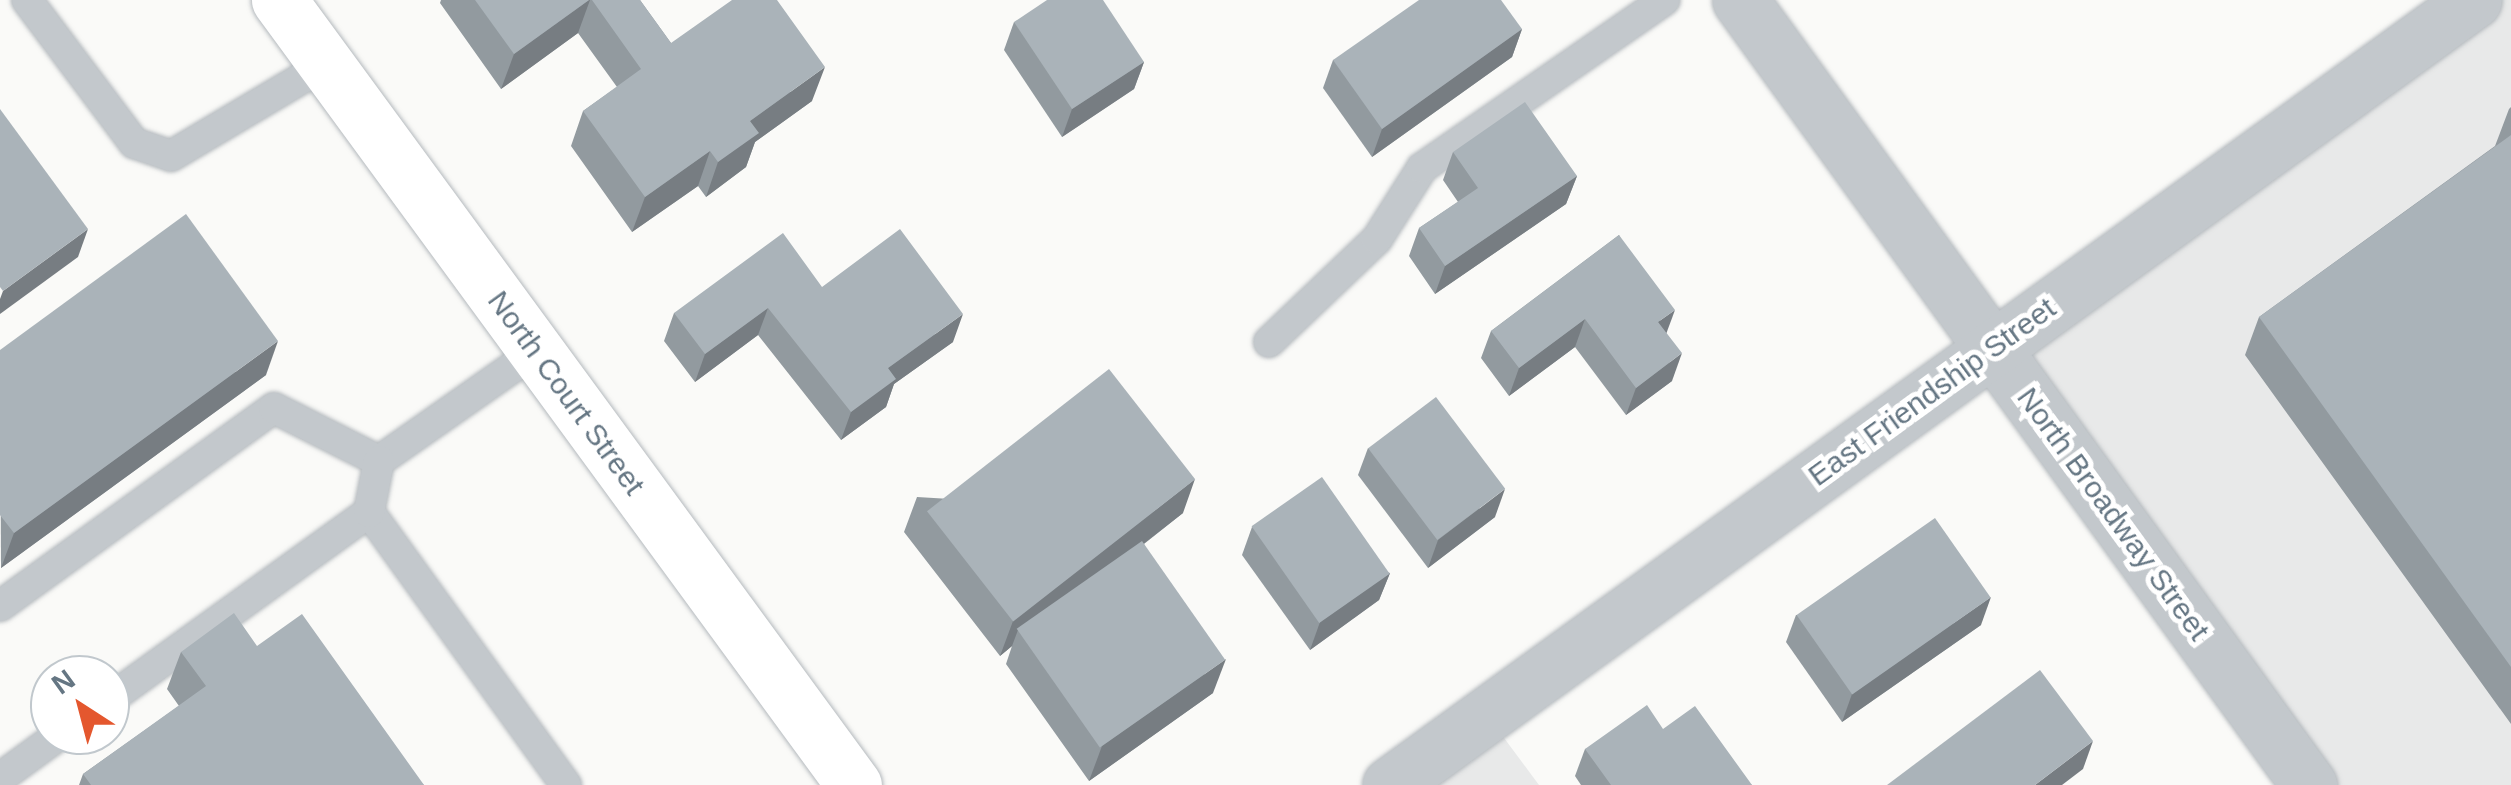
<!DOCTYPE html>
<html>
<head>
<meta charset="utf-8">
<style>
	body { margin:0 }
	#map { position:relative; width:2511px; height:785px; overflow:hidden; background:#fafaf8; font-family:Arial,sans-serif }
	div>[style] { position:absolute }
	.built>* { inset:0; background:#e8e9e9 }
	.roads { filter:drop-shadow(0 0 2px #b5babe) drop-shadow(0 0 2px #b5babe) }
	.service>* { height:30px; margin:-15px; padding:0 15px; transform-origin:15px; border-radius:15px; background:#c3c8cc }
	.minor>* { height:55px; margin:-27.5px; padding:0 27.5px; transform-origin:27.5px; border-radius:27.5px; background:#c3c8cc }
	.primary>* { height:55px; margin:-27.5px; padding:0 27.5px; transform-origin:27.5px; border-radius:27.5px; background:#fff }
	.wall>* { inset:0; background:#929a9f }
	.shaded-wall>* { inset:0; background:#777d82 }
	.building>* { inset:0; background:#aab3b9; transform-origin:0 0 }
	span { translate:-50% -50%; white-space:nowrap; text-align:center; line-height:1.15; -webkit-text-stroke:10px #fff; paint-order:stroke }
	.street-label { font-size:30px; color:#657683 }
	.north { position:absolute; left:30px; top:655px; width:100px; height:100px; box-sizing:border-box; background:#fff; border:2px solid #c1c8cd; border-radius:50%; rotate:324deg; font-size:28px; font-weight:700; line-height:40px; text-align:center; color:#657683 }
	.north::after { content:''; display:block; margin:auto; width:35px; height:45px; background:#e4572e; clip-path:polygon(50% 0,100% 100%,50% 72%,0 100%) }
</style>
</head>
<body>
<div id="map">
	<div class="built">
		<i style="clip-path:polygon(2474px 0,2511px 0,2511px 785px,2309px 785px,1994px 348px)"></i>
		<i style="clip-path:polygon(1487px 715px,1539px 785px,1390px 785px)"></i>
	</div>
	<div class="roads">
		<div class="service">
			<i style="left:27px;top:0;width:179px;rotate:53.2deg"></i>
			<i style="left:134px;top:143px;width:39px;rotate:19deg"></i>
			<i style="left:171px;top:156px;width:180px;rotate:-30.7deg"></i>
			<i style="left:1269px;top:342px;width:149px;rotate:-43.6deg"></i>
			<i style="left:1377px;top:239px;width:84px;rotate:-57.6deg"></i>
			<i style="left:1422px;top:168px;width:295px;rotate:-34.7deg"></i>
			<i style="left:369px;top:512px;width:337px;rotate:54.2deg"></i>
			<i style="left:0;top:606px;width:338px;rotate:-35.9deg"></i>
			<i style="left:274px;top:408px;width:118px;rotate:26.8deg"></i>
			<i style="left:379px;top:461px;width:192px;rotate:-35deg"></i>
			<i style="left:110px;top:699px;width:319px;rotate:-35.8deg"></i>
			<i style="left:369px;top:512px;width:52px;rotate:-78.9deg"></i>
			<i style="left:0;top:778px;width:73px;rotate:-36.1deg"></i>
		</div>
		<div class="minor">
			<i style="left:1740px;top:0;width:970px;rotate:54.06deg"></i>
			<i style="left:1390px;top:785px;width:1338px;rotate:-35.91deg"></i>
		</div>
		<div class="primary">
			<i style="left:279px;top:0;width:973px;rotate:53.78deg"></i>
		</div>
	</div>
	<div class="wall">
		<i style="clip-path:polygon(441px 0,640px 0,671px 43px,812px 101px,755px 142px,746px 167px,706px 197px,698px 186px,632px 232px,571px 146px,583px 111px,617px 87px,578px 33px,501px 89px,440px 3px)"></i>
		<i style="clip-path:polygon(1014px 22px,1144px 62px,1134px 89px,1062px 137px,1004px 50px)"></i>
		<i style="clip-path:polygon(1522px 29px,1512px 57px,1372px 157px,1323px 88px,1333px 60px)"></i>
		<i style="clip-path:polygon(2511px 107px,2511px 724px,2245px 355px,2259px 317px,2495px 146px,2509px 109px)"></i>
		<i style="clip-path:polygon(1453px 152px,1577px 176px,1566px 204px,1435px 294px,1409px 256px,1419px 228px,1458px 202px,1443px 180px)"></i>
		<i style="clip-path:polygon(1619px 235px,1666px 333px,1672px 381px,1626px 415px,1575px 347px,1509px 396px,1481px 358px,1491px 331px)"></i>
		<i style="clip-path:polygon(822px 287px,953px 342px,894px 384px,886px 407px,841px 440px,758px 335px,695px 382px,664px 341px,674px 313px)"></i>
		<i style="clip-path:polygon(0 350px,266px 375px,1px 568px)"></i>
		<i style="clip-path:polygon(1368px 448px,1495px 517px,1428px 568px,1358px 475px)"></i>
		<i style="clip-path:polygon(917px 497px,1183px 513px,1144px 544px,1213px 693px,1089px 781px,1006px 664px,1012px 646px,1000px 656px,904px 532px)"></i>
		<i style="clip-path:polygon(1252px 527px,1390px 573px,1379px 600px,1310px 650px,1242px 555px)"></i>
		<i style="clip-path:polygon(1796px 615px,1981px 625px,1842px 722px,1786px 642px)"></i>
		<i style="clip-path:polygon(257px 646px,424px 785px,79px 785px,83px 774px,179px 706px,167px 689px,181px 652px)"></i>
		<i style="clip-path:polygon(1663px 729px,1752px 785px,1581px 785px,1575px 776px,1585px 749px)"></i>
	</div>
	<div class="shaded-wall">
		<i style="clip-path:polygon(589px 0,590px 0,578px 33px,501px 89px,514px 54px)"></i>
		<i style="clip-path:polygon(1522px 29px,1512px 57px,1372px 157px,1382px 129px)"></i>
		<i style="clip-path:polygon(1144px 62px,1134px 89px,1062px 137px,1072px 109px)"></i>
		<i style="clip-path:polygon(825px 67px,812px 101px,755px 142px,746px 167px,706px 197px,718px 162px,750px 121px)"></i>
		<i style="clip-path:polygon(710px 151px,698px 186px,632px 232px,645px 197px)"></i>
		<i style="clip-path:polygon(1577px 176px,1566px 204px,1435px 294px,1445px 266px)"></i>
		<i style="clip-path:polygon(88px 229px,78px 257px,0 314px,0 299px,3px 291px)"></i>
		<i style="clip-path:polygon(768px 308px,758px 335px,695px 382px,705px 354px)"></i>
		<i style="clip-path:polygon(1675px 310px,1665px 337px,1658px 322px)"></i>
		<i style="clip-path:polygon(963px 314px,953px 342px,894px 384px,886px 407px,841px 440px,851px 412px,888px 368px)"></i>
		<i style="clip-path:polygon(1585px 319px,1575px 347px,1509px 396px,1519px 368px)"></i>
		<i style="clip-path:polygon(278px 341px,266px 375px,1px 568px,14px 533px)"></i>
		<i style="clip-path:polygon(1682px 353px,1672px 381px,1626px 415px,1636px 388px)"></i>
		<i style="clip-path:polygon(1195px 479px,1183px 513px,1024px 637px,1018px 630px,1012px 646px,1000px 656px,1013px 621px)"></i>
		<i style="clip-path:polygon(1505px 489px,1495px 517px,1428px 568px,1438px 540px)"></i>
		<i style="clip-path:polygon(1390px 573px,1379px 600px,1310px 650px,1320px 622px)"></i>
		<i style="clip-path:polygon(1991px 597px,1981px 625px,1842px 722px,1852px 694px)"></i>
		<i style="clip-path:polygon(1226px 659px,1213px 693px,1089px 781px,1102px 746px)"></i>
		<i style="clip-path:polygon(2093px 741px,2083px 769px,2062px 785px,2035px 785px)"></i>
	</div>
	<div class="building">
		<i style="clip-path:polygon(475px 0,589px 0,514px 54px)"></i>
		<i style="clip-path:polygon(592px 0,640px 0,671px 43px,732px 0,777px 0,825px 67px,750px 121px,759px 133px,718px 162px,710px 151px,645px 197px,583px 111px,641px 69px)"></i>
		<i style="clip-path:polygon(1047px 0,1103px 0,1144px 62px,1072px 109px,1014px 22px)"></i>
		<i style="clip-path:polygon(1419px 0,1501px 0,1522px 29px,1382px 129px,1333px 60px)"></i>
		<i style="clip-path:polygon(1525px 102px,1577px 176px,1445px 266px,1419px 228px,1478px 188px,1453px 152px)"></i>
		<i style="clip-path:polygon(0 109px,88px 229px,3px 291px,0 287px)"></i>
		<i style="clip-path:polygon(2511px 135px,2511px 667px,2259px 317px)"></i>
		<i style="clip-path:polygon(186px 214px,278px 341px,14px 533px,0 515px,0 350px)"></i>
		<i style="clip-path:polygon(900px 229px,963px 314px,888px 368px,896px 379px,851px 412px,768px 308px,705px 354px,674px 313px,783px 233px,822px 287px)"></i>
		<i style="clip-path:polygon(1619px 235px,1675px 310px,1658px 322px,1682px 353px,1636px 388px,1585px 319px,1519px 368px,1491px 331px)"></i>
		<i style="left:1109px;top:369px;width:140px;height:231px;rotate:52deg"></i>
		<i style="left:1436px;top:397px;width:115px;height:85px;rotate:53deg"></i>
		<i style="left:1322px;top:477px;width:118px;height:86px;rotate:55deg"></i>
		<i style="left:1935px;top:518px;width:97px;height:169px;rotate:55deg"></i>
		<i style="left:1142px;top:541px;width:145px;height:153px;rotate:55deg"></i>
		<i style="clip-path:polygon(234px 613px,257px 646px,302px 614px,424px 785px,91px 785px,83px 774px,206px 686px,181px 652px)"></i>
		<i style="clip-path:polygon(2040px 670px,2093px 741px,2035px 785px,1887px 785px)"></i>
		<i style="clip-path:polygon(1647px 705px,1663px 729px,1695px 706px,1752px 785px,1611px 785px,1585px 749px)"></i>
	</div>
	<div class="street-label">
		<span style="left:1932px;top:392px;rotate:-36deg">East Friendship Street</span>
		<span style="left:566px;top:393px;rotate:54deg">North Court Street</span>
		<span style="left:2113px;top:514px;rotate:54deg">North Broadway Street</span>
	</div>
	<div class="north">N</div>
</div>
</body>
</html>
